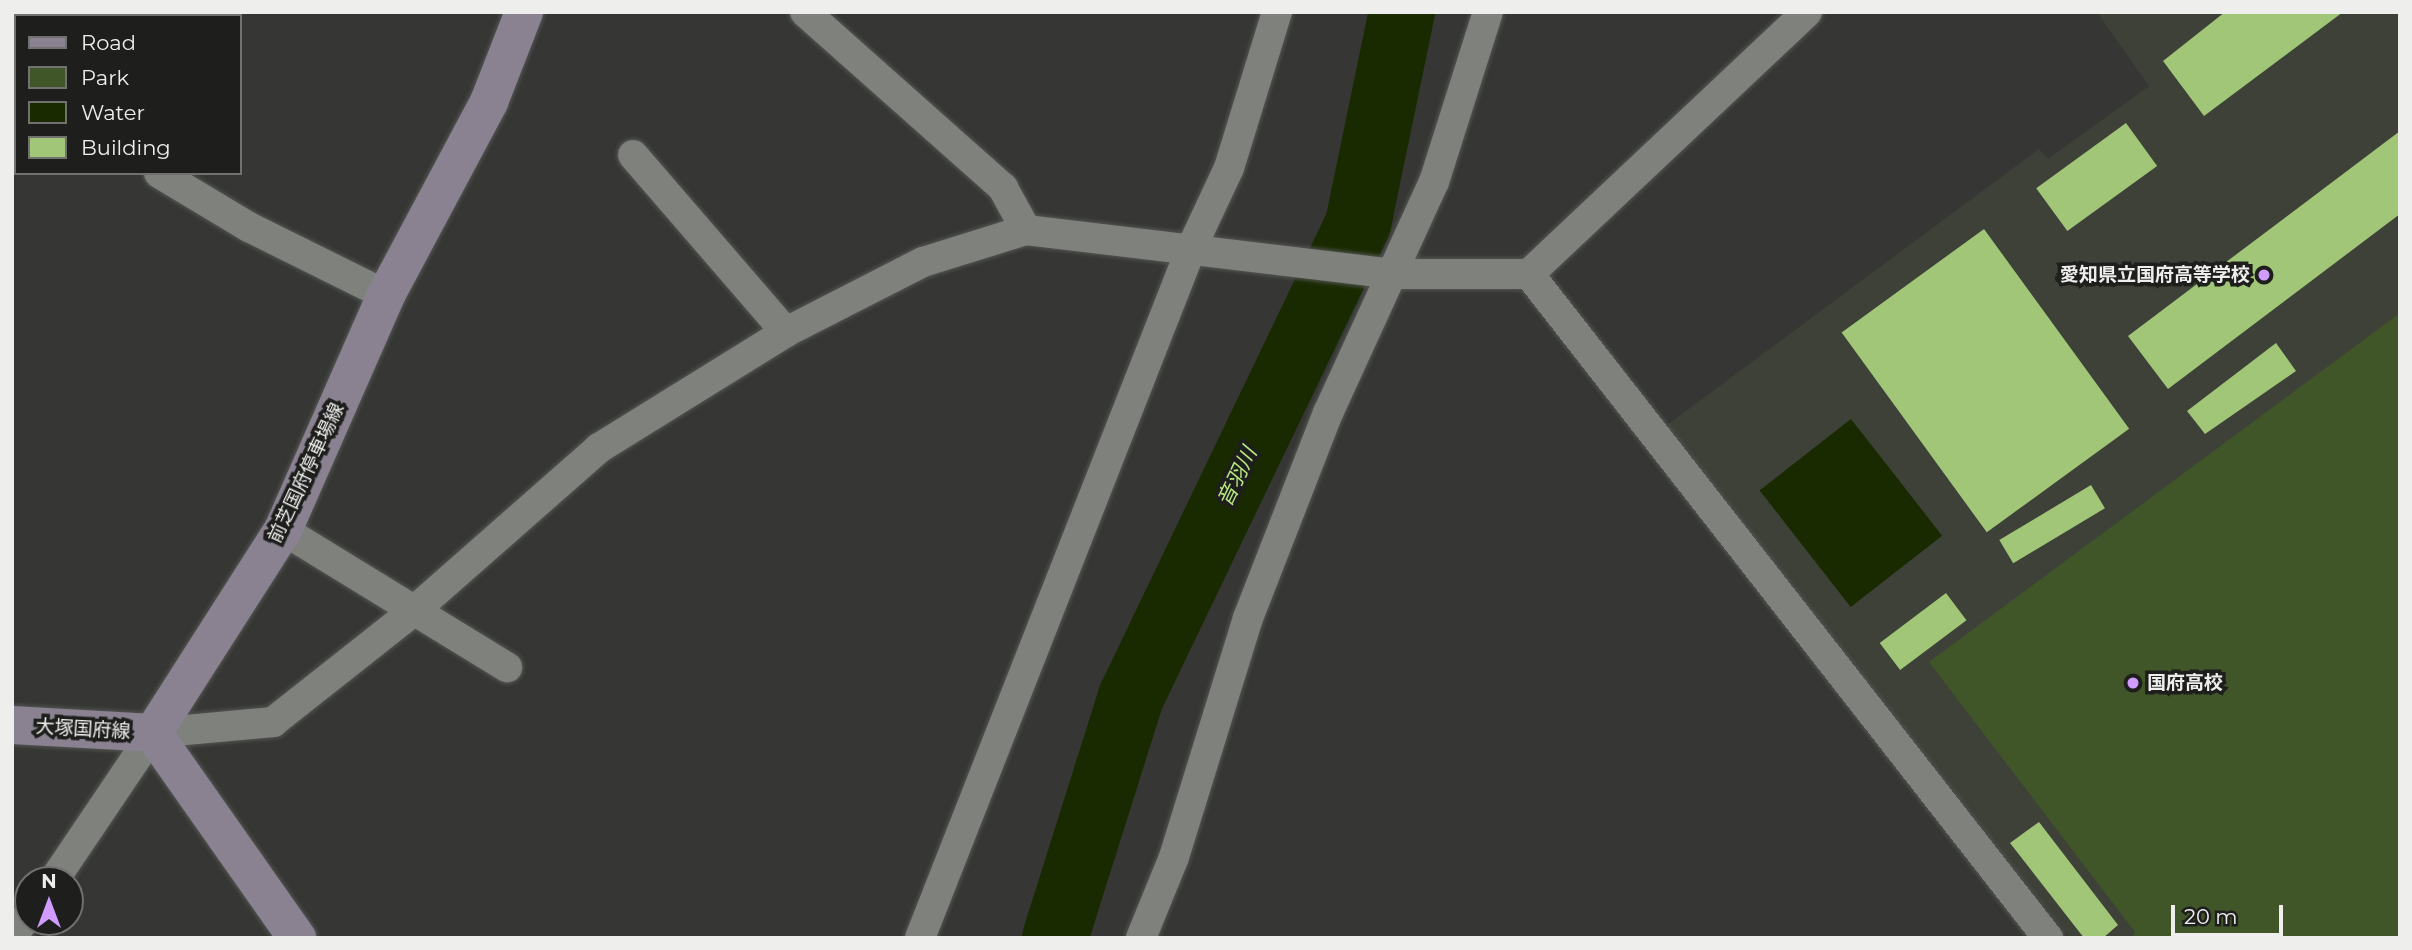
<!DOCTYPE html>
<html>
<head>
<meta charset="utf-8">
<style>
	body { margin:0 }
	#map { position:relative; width:2412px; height:950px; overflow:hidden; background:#363734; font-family:Montserrat,"Noto Sans JP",sans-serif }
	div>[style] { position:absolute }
	.built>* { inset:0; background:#3d4138 }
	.green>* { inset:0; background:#415628 }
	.water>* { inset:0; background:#192a01; transform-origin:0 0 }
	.river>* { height:66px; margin:-33px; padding:0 33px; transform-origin:33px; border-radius:33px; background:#192a01 }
	.building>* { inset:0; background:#a1c678; transform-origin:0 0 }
	.roads { filter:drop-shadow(0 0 2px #535552) drop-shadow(0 0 2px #535552) }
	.minor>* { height:30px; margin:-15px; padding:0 15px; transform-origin:15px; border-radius:15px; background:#7f817d }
	.secondary>* { height:38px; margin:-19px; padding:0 19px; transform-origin:19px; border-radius:19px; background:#8a8291 }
	.dots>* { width:19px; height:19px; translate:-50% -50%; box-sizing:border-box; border:4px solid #1e1e1d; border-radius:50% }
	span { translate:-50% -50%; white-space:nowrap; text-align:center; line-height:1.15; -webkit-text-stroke:7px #1e1e1d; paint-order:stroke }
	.poi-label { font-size:19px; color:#eeefed; font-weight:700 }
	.right { translate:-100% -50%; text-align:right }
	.left { translate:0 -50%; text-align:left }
	.street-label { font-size:19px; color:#eeefed }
	.water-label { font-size:21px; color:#b7e880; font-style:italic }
	.frame { position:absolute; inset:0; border:14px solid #eeefed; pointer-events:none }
	.legend { position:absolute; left:14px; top:14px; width:228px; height:161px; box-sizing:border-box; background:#1e1e1d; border:2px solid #717270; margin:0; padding:9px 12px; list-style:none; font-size:21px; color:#eeefed }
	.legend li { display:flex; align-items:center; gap:14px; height:35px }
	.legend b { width:35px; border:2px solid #717270 }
	.north { position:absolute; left:14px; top:866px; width:70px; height:70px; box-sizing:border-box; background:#1e1e1d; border:2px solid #717270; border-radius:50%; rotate:0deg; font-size:19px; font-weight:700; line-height:28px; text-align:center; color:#eeefed }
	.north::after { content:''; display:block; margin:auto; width:24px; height:32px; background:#d09dff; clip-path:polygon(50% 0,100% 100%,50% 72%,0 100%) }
	.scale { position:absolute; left:2171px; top:905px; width:112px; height:32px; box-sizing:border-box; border:4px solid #eeefed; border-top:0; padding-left:9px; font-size:21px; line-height:24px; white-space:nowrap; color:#eeefed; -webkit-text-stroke:5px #1e1e1d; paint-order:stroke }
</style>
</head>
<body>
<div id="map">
	<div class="built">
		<i style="clip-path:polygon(2097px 12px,2400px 12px,2400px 938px,2070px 938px,1663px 428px,2039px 149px,2048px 159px,2149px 86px)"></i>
	</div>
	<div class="green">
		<i style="clip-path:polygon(2400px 313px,2400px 938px,2132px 938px,2135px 932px,1929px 662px)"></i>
	</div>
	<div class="water">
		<i style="left:1851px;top:419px;width:148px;height:116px;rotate:52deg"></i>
	</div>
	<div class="river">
		<i style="left:1055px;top:938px;width:253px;rotate:-72.5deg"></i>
		<i style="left:1131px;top:697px;width:525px;rotate:-64.36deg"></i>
		<i style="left:1358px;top:224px;width:217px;rotate:-78.3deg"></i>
	</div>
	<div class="building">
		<i style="clip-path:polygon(2225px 12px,2343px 12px,2204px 116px,2163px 61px)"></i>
		<i style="left:2126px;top:123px;width:53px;height:111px;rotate:54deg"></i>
		<i style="clip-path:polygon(2400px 131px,2400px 214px,2168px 389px,2128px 336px)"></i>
		<i style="left:1984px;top:229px;width:247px;height:176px;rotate:54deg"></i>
		<i style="clip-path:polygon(2276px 343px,2296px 371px,2205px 434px,2187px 411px)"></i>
		<i style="left:2091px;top:485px;width:27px;height:107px;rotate:59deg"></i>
		<i style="left:1946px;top:593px;width:34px;height:83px;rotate:53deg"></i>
		<i style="clip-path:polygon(2039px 822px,2118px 925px,2103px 938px,2084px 938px,2010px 843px)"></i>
	</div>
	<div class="roads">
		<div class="minor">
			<i style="left:805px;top:12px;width:265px;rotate:41.6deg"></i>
			<i style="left:1003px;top:188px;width:48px;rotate:61.3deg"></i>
			<i style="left:12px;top:74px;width:4px;rotate:27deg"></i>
			<i style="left:633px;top:155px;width:234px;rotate:49.2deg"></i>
			<i style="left:159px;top:173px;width:105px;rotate:31deg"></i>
			<i style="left:249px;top:227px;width:153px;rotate:26.4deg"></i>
			<i style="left:1529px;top:274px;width:843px;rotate:51.99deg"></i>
			<i style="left:283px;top:530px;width:263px;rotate:31.5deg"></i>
			<i style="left:54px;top:880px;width:177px;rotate:-56deg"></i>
			<i style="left:153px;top:733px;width:121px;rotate:-5.2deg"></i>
			<i style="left:273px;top:722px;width:182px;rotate:-38.3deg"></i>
			<i style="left:416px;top:609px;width:244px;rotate:-41.3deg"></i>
			<i style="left:599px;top:448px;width:220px;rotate:-31.8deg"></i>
			<i style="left:786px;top:332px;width:154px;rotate:-27.1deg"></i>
			<i style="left:923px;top:262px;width:108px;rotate:-17.3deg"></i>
			<i style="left:1026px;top:230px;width:372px;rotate:6.8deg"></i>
			<i style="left:1395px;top:274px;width:134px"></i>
			<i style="left:1529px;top:274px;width:382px;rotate:-43.3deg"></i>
			<i style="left:12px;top:937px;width:27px;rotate:-54deg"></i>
			<i style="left:920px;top:938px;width:740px;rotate:-68.53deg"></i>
			<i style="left:1191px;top:249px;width:89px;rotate:-64.9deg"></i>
			<i style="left:1229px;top:168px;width:163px;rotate:-72.9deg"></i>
			<i style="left:1141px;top:938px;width:87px;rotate:-67.8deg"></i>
			<i style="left:1174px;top:857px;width:250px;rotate:-72.8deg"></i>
			<i style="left:1248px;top:618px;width:220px;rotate:-68.7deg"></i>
			<i style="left:1328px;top:413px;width:254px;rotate:-65.4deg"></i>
			<i style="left:1434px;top:182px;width:178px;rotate:-72.4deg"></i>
		</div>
		<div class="secondary">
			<i style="left:12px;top:725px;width:141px;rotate:3.2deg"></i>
			<i style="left:153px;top:733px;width:241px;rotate:-57.4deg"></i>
			<i style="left:283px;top:530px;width:257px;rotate:-66.3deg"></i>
			<i style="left:386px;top:295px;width:219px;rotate:-61.9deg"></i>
			<i style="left:489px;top:102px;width:97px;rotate:-68.7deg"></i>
			<i style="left:153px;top:733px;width:251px;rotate:54.9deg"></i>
		</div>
	</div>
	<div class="dots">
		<i style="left:2264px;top:275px;background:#d09dff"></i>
		<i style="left:2133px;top:683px;background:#d09dff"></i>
	</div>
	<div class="poi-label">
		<span class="right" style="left:2250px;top:275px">愛知県立国府高等学校</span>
		<span class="left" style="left:2147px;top:683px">国府高校</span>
	</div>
	<div class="street-label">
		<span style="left:306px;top:473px;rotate:-65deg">前芝国府停車場線</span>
		<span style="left:83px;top:729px;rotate:3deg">大塚国府線</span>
	</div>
	<div class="water-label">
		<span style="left:1237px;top:477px;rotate:-64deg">音羽川</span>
	</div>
	<div class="frame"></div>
	<ul class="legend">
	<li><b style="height:9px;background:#8a8291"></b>Road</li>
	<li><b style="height:19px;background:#415628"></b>Park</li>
	<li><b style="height:19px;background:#192a01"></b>Water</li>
	<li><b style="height:19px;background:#a1c678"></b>Building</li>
	</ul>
	<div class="north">N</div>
	<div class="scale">20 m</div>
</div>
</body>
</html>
